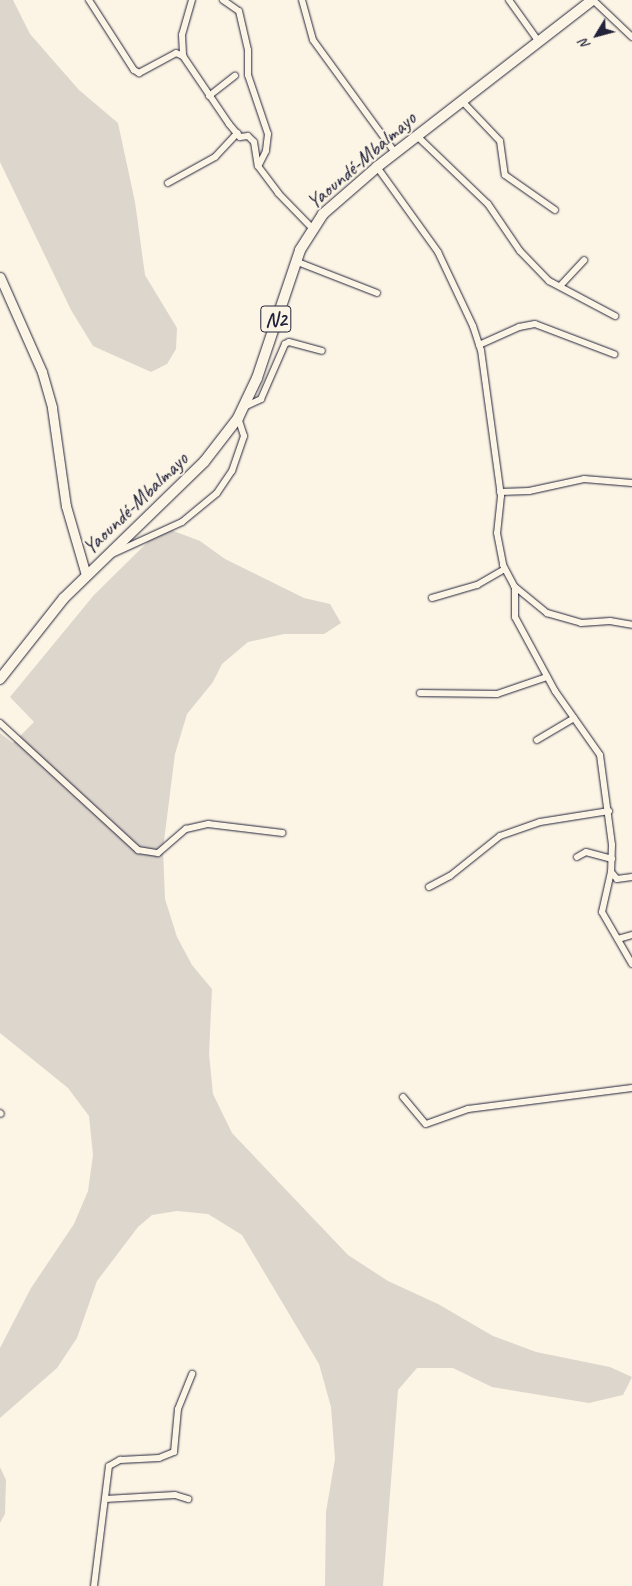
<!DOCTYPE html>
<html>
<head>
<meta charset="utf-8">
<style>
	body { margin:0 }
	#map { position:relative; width:632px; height:1586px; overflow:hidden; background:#fcf5e5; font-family:Caveat,sans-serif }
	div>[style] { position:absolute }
	.green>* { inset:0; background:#dcd6cc }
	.roads { filter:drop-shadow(0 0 1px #22223b) drop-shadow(0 0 1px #22223b) }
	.minor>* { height:6px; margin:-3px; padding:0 3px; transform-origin:3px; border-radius:3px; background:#fcf5e5 }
	.secondary>* { height:9px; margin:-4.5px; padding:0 4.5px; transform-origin:4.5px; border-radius:4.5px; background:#fcf5e5 }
	.trunk>* { height:10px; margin:-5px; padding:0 5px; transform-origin:5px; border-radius:5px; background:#fcf5e5 }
	span { translate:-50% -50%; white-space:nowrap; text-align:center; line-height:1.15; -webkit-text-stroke:4px #fcf5e5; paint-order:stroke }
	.shield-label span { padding:1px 4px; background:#fcf5e5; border:1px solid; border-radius:4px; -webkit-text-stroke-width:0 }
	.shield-label { font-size:20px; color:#22223b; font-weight:700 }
	.street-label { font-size:21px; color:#22223b }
	.north { position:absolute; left:572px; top:10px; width:50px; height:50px; -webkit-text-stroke:4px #fcf5e5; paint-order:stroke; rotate:233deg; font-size:14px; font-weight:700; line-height:20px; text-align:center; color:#22223b }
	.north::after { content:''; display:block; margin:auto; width:18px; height:22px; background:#22223b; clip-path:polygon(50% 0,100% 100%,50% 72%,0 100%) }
</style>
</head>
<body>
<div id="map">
	<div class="green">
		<i style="clip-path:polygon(0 0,13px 0,30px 34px,79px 90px,118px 123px,135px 202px,145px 275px,177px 328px,176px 349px,167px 364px,151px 372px,93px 346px,71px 310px,0 162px)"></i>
		<i style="clip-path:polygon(163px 527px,200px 541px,225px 559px,304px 598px,330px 604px,341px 623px,324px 634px,284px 634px,248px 642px,222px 664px,213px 682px,187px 714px,175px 754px,163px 849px,165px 899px,177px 937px,192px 965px,212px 989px,209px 1054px,213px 1094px,232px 1133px,348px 1255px,388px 1281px,438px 1304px,493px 1336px,536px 1352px,610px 1367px,632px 1377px,623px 1395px,589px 1403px,492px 1387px,453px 1368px,417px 1368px,398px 1390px,383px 1586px,325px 1586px,326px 1512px,335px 1459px,331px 1407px,319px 1364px,242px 1235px,208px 1214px,177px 1211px,152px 1215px,138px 1227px,97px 1281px,77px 1338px,57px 1368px,0 1418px,0 1348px,31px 1288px,74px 1224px,88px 1191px,93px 1155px,89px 1116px,68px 1088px,0 1033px,0 733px,13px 743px,34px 722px,10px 697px,94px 595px)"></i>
		<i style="clip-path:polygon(0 1467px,6px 1480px,5px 1514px,0 1523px)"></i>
	</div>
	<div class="roads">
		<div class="minor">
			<i style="left:89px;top:0;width:83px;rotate:57.3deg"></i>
			<i style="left:134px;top:70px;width:6px;rotate:31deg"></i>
			<i style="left:139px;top:73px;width:42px;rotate:-28.4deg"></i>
			<i style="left:176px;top:53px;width:8px;rotate:23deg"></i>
			<i style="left:192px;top:0;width:36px;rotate:106deg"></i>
			<i style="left:182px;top:35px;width:21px;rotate:87deg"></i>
			<i style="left:183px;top:56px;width:82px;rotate:55.9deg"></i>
			<i style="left:229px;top:124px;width:17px;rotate:50deg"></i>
			<i style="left:240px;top:137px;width:8px;rotate:-7deg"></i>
			<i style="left:248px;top:136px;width:8px;rotate:45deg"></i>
			<i style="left:254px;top:142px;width:24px;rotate:81deg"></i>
			<i style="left:258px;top:166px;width:34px;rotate:53deg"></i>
			<i style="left:278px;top:193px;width:49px;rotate:45.8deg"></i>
			<i style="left:223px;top:0;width:19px;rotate:35deg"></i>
			<i style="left:239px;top:11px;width:40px;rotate:77deg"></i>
			<i style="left:248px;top:50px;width:25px;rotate:90deg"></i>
			<i style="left:248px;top:75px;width:62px;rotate:71.3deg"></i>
			<i style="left:268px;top:134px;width:17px;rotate:97deg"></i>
			<i style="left:266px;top:151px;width:16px;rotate:117deg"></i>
			<i style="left:302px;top:0;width:41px;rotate:74.6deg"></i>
			<i style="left:313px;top:40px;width:141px;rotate:53.9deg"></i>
			<i style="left:509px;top:0;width:52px;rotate:54.5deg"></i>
			<i style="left:593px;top:0;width:54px;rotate:43.5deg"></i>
			<i style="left:209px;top:96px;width:33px;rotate:-38deg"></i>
			<i style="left:462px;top:101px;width:55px;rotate:46.5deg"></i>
			<i style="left:500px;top:141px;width:34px;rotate:82deg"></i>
			<i style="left:505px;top:175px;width:61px;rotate:35deg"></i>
			<i style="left:417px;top:136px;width:98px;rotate:43.8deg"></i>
			<i style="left:488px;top:204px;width:57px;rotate:55.8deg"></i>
			<i style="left:520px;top:251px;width:42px;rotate:46deg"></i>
			<i style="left:549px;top:281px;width:75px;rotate:27.9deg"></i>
			<i style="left:377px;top:167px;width:105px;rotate:54.3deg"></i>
			<i style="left:438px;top:252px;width:82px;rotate:64.7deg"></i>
			<i style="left:473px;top:326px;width:25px;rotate:72deg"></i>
			<i style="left:481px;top:350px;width:147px;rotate:82.2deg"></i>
			<i style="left:501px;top:496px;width:37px;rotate:96deg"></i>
			<i style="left:497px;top:533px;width:33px;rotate:79deg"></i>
			<i style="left:503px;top:565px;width:26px;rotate:62deg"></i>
			<i style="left:515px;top:588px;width:29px;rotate:90deg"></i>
			<i style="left:515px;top:617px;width:84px;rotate:61.6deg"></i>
			<i style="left:555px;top:691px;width:78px;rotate:54.9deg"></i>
			<i style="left:600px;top:755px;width:91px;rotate:82.4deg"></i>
			<i style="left:612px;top:845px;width:27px;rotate:92deg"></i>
			<i style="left:611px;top:872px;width:9px;rotate:49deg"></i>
			<i style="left:617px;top:879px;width:15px;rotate:-8deg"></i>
			<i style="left:168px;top:183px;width:54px;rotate:-29deg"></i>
			<i style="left:215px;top:157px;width:33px;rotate:-47deg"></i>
			<i style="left:295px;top:261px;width:88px;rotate:21.3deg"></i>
			<i style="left:561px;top:285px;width:34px;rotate:-47deg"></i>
			<i style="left:479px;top:345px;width:44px;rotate:-24.2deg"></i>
			<i style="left:519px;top:327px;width:16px;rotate:-11deg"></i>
			<i style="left:535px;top:324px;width:85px;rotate:20.8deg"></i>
			<i style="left:244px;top:407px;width:19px;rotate:-25deg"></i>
			<i style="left:261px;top:399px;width:60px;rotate:-66.4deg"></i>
			<i style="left:285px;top:344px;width:4px;rotate:-27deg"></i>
			<i style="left:289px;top:342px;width:34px;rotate:15deg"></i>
			<i style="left:500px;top:492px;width:29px;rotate:-2deg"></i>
			<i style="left:529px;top:491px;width:56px;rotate:-12.3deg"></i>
			<i style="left:584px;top:479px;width:48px;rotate:4.8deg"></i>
			<i style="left:112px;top:554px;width:77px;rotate:-24.6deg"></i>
			<i style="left:182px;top:522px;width:45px;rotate:-39.6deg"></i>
			<i style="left:217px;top:493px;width:27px;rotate:-56deg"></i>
			<i style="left:232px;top:471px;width:37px;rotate:-71deg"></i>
			<i style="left:244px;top:436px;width:19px;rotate:-108deg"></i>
			<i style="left:514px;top:586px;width:43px;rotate:39.3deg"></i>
			<i style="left:547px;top:613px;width:35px;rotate:16deg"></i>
			<i style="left:581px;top:623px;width:29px;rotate:-4deg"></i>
			<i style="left:610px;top:621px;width:22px;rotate:10deg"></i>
			<i style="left:432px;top:598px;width:47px;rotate:-16.1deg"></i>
			<i style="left:477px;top:585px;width:32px;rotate:-30deg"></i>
			<i style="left:420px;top:693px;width:77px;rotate:0.7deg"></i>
			<i style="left:497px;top:694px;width:53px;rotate:-18.8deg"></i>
			<i style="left:0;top:723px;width:188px;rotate:42.6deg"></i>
			<i style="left:138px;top:850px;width:20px;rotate:9deg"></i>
			<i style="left:158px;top:853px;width:37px;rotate:-41deg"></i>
			<i style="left:186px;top:829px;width:23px;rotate:-13deg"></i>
			<i style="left:208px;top:824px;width:75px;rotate:6.9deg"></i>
			<i style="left:537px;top:740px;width:43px;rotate:-30.7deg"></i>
			<i style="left:577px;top:857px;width:10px;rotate:-29deg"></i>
			<i style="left:586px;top:852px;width:27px;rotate:15deg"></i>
			<i style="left:611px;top:872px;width:41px;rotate:102.7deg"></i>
			<i style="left:602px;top:912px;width:60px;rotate:60deg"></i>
			<i style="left:429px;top:887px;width:24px;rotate:-28deg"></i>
			<i style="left:450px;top:876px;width:64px;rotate:-38.7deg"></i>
			<i style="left:500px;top:836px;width:42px;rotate:-19.3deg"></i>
			<i style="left:540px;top:822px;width:70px;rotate:-9.1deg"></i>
			<i style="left:618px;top:939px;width:15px;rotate:-16deg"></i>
			<i style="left:403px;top:1097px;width:35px;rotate:50deg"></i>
			<i style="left:426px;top:1124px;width:45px;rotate:-19.7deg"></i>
			<i style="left:468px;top:1109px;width:165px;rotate:-7.3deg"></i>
			<i style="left:0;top:1113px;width:1px;rotate:45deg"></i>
			<i style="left:105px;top:1499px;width:70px;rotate:-3.3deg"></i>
			<i style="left:175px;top:1495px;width:14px;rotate:17deg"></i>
			<i style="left:94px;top:1586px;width:121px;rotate:-82.9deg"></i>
			<i style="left:109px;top:1466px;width:13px;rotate:-29deg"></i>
			<i style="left:120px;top:1460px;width:39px;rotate:-3deg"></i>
			<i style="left:159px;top:1458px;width:16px;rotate:-22deg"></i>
			<i style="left:174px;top:1452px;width:43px;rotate:-84.7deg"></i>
			<i style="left:178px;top:1409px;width:38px;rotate:-68deg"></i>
		</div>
		<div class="secondary">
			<i style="left:0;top:277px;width:104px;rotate:66.1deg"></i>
			<i style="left:42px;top:372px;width:37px;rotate:74deg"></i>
			<i style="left:52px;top:408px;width:99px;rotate:81.9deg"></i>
			<i style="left:66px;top:506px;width:72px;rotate:73.8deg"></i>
		</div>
		<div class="trunk">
			<i style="left:0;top:679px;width:103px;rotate:-51.7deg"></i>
			<i style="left:64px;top:598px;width:195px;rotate:-44.2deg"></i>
			<i style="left:204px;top:462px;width:56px;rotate:-52.3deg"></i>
			<i style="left:238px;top:418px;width:44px;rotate:-64.6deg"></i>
			<i style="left:257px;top:378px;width:135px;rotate:-71.4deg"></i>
			<i style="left:300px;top:250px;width:43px;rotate:-57.4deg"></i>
			<i style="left:323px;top:214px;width:72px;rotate:-41deg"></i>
			<i style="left:377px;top:167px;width:272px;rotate:-37.8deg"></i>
		</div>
	</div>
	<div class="shield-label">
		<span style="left:276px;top:319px">N2</span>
	</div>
	<div class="street-label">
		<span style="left:361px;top:160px;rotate:-41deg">Yaoundé-Mbalmayo</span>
		<span style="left:135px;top:503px;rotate:-44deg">Yaoundé-Mbalmayo</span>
	</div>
	<div class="north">N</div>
</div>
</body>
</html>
